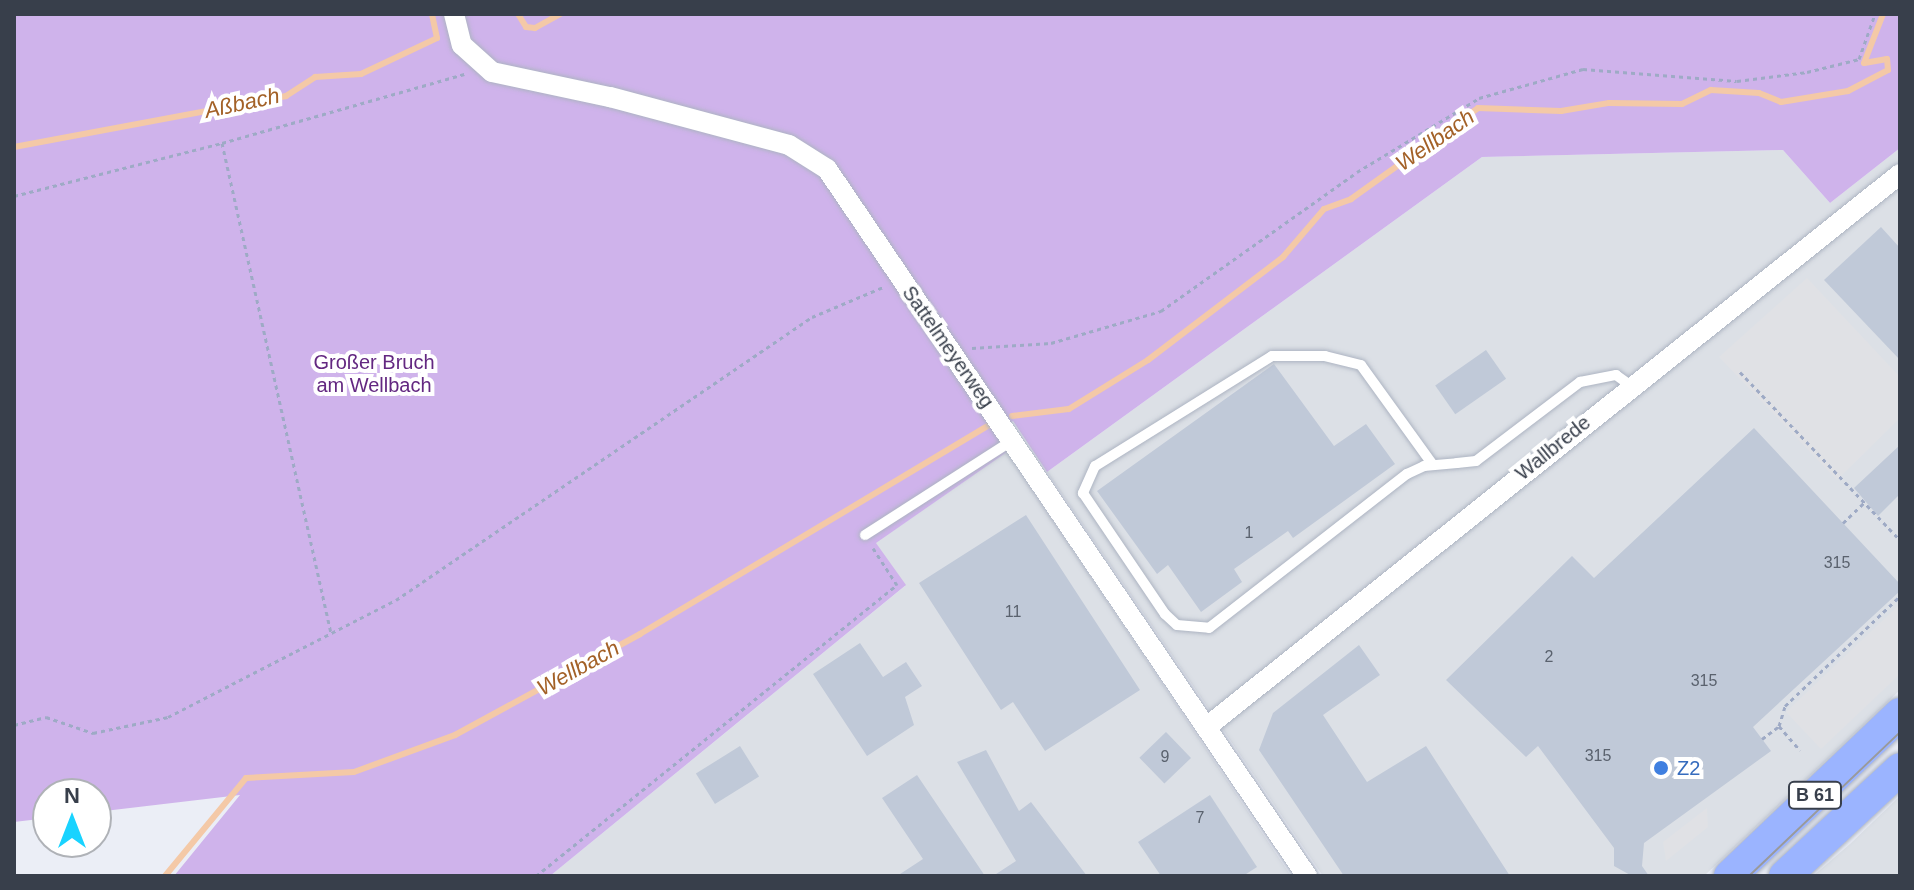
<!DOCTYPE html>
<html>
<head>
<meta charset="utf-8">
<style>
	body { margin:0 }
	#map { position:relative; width:1914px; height:890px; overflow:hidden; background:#ebeef6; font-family:Arial,sans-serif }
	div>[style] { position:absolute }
	.industrial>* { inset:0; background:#dce0e6 }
	.green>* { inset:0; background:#cfb3eb }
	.parking>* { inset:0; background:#e0e1e5 }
	.stream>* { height:6px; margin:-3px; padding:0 3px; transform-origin:3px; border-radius:3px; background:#f4c9a7 }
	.building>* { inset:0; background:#c0c9d8; transform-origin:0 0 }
	.path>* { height:3px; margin-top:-1.5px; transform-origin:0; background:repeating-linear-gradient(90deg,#9eaac5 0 4px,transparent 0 8px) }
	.roads { filter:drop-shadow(0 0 2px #adb4c2) drop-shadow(0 0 2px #adb4c2) }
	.lane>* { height:10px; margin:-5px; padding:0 5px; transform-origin:5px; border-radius:5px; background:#fff }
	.street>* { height:20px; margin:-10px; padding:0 10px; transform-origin:10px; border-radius:10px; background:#fff }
	.primary>* { height:32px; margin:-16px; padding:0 16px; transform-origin:16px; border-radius:16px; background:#9bb4ff }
	.tram>* { height:2px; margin:-1px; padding:0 1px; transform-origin:1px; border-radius:1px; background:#9a9a9a }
	.dots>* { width:22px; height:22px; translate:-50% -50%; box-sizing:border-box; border:4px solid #fff; border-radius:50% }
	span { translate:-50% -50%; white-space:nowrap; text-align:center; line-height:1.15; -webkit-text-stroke:8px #fff; paint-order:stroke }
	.number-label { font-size:16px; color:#5a626e }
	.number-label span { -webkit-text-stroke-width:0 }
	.shield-label span { padding:2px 6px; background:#fff; border:2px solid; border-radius:6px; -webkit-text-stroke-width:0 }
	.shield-label { font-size:18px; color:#383f4b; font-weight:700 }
	.street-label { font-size:20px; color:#383f4b }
	.park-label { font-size:20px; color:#632881 }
	.shop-label { font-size:20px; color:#366cbe }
	.left { translate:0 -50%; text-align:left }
	.water-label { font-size:22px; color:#a36127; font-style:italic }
	.frame { position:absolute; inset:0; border:16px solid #383f4b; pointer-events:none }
	.north { position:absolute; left:32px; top:778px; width:80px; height:80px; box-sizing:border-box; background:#fff; border:2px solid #afb2b7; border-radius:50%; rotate:0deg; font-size:22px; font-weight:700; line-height:32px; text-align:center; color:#383f4b }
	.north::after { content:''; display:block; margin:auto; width:28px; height:36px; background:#19d3ff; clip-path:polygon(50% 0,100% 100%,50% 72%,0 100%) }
</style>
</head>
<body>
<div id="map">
	<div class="industrial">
		<i style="clip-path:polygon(1900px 148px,1900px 690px,1704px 876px,1323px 876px,1047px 472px,1482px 157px,1783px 150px,1830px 203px)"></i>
		<i style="clip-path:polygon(1007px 452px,1291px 876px,550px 876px,905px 586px,875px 543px)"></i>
		<i style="clip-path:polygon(1900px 796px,1900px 876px,1813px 876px,1850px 844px)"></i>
	</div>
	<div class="green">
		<i style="clip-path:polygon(14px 14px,1900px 14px,1900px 148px,1830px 203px,1783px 150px,1482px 157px,1047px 472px,1013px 421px,996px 431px,1007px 452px,876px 543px,906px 585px,550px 876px,174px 876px,240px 795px,96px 812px,96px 794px,48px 794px,48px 818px,14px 822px)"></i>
	</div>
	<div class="parking">
		<i style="clip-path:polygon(1807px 278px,1900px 377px,1900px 418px,1837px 480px,1719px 357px)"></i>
		<i style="clip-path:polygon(1900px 604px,1900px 674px,1821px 749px,1786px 712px)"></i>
		<i style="clip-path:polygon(1707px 808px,1708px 827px,1666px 861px,1663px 842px)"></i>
	</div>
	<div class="stream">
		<i style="left:518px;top:14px;width:15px;rotate:58deg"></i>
		<i style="left:526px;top:27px;width:9px;rotate:6deg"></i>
		<i style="left:535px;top:28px;width:29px;rotate:-29deg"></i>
		<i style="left:14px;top:147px;width:277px;rotate:-10.6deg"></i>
		<i style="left:286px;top:96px;width:35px;rotate:-33deg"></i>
		<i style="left:315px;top:77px;width:46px;rotate:-3.7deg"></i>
		<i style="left:361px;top:74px;width:84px;rotate:-25.3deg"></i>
		<i style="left:437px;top:38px;width:25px;rotate:-102deg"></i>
		<i style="left:1012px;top:416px;width:57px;rotate:-7deg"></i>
		<i style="left:1069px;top:409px;width:93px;rotate:-31.8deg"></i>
		<i style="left:1148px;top:360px;width:170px;rotate:-37.3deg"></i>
		<i style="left:1283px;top:257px;width:63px;rotate:-49.5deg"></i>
		<i style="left:1324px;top:209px;width:29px;rotate:-20deg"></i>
		<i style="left:1351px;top:199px;width:156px;rotate:-35.6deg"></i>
		<i style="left:1478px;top:108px;width:83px;rotate:2.1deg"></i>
		<i style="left:1561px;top:111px;width:49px;rotate:-9.5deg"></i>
		<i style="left:1609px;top:103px;width:73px;rotate:0.8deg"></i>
		<i style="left:1682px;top:104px;width:32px;rotate:-26deg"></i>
		<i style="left:1711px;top:90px;width:48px;rotate:3.6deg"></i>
		<i style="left:1759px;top:93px;width:24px;rotate:22deg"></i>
		<i style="left:1781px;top:102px;width:68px;rotate:-9.3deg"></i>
		<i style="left:1848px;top:91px;width:45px;rotate:-27.7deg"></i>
		<i style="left:1888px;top:70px;width:11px;rotate:-95deg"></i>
		<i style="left:1887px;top:59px;width:23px;rotate:170deg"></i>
		<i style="left:1864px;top:63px;width:53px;rotate:-68.8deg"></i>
		<i style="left:165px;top:876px;width:127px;rotate:-50.4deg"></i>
		<i style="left:246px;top:778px;width:108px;rotate:-3.2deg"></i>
		<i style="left:354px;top:772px;width:108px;rotate:-20.1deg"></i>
		<i style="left:455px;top:735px;width:211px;rotate:-28.6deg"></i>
		<i style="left:640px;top:634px;width:413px;rotate:-30.9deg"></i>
	</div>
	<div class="building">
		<i style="clip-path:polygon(1881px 227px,1900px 248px,1900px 360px,1824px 280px)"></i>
		<i style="left:1486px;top:350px;width:35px;height:62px;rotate:55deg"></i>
		<i style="clip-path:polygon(1274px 364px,1334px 446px,1366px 424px,1395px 464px,1293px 538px,1288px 531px,1234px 569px,1242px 582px,1201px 612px,1168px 565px,1157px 574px,1097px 491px)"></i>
		<i style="clip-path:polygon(1754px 428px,1900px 584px,1900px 591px,1753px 727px,1771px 751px,1644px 843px,1642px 866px,1649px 876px,1632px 876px,1614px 866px,1614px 848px,1538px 746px,1526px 757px,1446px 680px,1572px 556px,1594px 578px)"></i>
		<i style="clip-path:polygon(1900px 445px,1900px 494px,1878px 516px,1854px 488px)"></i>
		<i style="clip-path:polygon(1026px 515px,1140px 690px,1045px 751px,1013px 702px,1001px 710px,919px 583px)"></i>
		<i style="clip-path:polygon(860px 643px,883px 677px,906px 662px,922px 686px,905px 697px,914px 725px,867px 756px,813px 674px)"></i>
		<i style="clip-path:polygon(1359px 645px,1380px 675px,1323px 715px,1367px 782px,1426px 746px,1510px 876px,1344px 876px,1259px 750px,1273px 713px)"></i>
		<i style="left:1166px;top:732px;width:36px;height:37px;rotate:46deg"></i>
		<i style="left:740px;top:746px;width:36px;height:52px;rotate:58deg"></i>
		<i style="clip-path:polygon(986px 750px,1019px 811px,1031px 802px,1087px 876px,993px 876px,1016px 861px,957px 762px)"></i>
		<i style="clip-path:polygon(917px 775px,985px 876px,897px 876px,923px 859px,882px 798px)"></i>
		<i style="clip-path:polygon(1210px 795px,1257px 867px,1243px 876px,1161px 876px,1138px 842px)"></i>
	</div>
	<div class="path">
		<i style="left:222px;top:143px;width:252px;rotate:-15.9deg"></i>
		<i style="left:14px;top:196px;width:215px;rotate:-14.3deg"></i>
		<i style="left:222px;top:143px;width:502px;rotate:77.46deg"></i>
		<i style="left:972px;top:348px;width:79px;rotate:-3.6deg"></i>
		<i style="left:1051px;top:343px;width:115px;rotate:-16.2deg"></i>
		<i style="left:1161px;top:311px;width:240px;rotate:-35.3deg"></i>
		<i style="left:1357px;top:172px;width:143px;rotate:-31.2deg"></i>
		<i style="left:1479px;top:98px;width:108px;rotate:-15.6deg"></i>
		<i style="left:1583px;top:69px;width:154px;rotate:4.5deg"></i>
		<i style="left:1737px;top:81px;width:71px;rotate:-7.3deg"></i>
		<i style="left:1807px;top:72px;width:54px;rotate:-14deg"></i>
		<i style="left:1859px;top:59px;width:48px;rotate:-70.4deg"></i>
		<i style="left:1740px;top:372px;width:232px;rotate:46.4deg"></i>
		<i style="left:1843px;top:523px;width:29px;rotate:-44deg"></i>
		<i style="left:14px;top:725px;width:33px;rotate:-14deg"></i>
		<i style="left:46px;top:717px;width:50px;rotate:18.8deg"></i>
		<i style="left:93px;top:733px;width:77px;rotate:-12deg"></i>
		<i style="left:168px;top:717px;width:256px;rotate:-27.2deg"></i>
		<i style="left:396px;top:600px;width:503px;rotate:-34.23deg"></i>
		<i style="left:812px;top:317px;width:77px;rotate:-22.9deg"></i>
		<i style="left:1779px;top:726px;width:21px;rotate:-73deg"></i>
		<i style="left:1785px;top:706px;width:159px;rotate:-43.7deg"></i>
		<i style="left:1762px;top:739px;width:21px;rotate:-37deg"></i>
		<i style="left:1779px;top:726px;width:32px;rotate:49deg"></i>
		<i style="left:536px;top:876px;width:464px;rotate:-38.9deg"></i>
		<i style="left:897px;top:585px;width:44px;rotate:-123deg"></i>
	</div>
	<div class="roads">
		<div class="lane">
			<i style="left:1433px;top:465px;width:123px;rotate:-125.8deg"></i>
			<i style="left:1361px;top:365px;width:37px;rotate:-166deg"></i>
			<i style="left:1325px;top:356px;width:53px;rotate:180deg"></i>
			<i style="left:1272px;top:356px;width:208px;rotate:148.1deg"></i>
			<i style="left:1095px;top:466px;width:30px;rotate:114deg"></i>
			<i style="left:1083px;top:493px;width:146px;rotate:55.9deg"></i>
			<i style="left:1165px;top:614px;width:16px;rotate:43deg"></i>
			<i style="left:1177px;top:625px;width:32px;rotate:5deg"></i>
			<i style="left:1209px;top:628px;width:251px;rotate:-37.9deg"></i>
			<i style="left:1407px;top:474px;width:19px;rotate:-25deg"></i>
			<i style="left:1424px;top:466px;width:33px;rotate:-5deg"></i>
			<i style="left:1457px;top:463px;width:19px;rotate:-6deg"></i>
			<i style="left:1476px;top:461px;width:131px;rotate:-37.2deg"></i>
			<i style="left:1580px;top:382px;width:37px;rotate:-11deg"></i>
			<i style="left:1616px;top:375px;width:19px;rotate:36deg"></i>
			<i style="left:865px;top:535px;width:176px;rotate:-32.7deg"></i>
		</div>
		<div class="street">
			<i style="left:454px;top:14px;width:32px;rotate:76deg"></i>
			<i style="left:462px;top:45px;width:40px;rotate:42deg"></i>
			<i style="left:492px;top:72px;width:121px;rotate:12deg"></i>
			<i style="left:610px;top:97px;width:185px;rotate:15deg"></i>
			<i style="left:789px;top:145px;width:45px;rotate:32.3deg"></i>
			<i style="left:827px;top:169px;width:855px;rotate:55.83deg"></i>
			<i style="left:1208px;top:726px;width:885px;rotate:-38.58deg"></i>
		</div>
		<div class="primary">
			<i style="left:1730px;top:876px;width:235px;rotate:-43.6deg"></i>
			<i style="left:1785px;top:876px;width:157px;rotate:-42.9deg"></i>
		</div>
	</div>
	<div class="tram">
		<i style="left:1749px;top:876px;width:209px;rotate:-43.6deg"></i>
	</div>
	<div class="dots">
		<i style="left:1661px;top:768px;background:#3f7fe0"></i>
	</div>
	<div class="number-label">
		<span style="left:1249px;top:533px">1</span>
		<span style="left:1837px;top:563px">315</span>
		<span style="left:1013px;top:612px">11</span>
		<span style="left:1549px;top:657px">2</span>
		<span style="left:1704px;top:681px">315</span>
		<span style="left:1598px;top:756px">315</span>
		<span style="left:1165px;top:757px">9</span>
		<span style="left:1200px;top:818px">7</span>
	</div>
	<div class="shield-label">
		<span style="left:1815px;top:795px">B 61</span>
	</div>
	<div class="street-label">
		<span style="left:948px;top:347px;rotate:55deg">Sattelmeyerweg</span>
		<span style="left:1553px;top:448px;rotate:-39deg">Wallbrede</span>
	</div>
	<div class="park-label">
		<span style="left:374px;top:374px">Großer Bruch<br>am Wellbach</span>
	</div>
	<div class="shop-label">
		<span class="left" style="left:1677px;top:768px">Z2</span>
	</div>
	<div class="water-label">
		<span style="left:242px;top:103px;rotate:-12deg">Aßbach</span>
		<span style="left:1435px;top:140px;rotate:-35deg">Wellbach</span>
		<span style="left:578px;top:668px;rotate:-29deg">Wellbach</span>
	</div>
	<div class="frame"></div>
	<div class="north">N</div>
</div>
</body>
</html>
